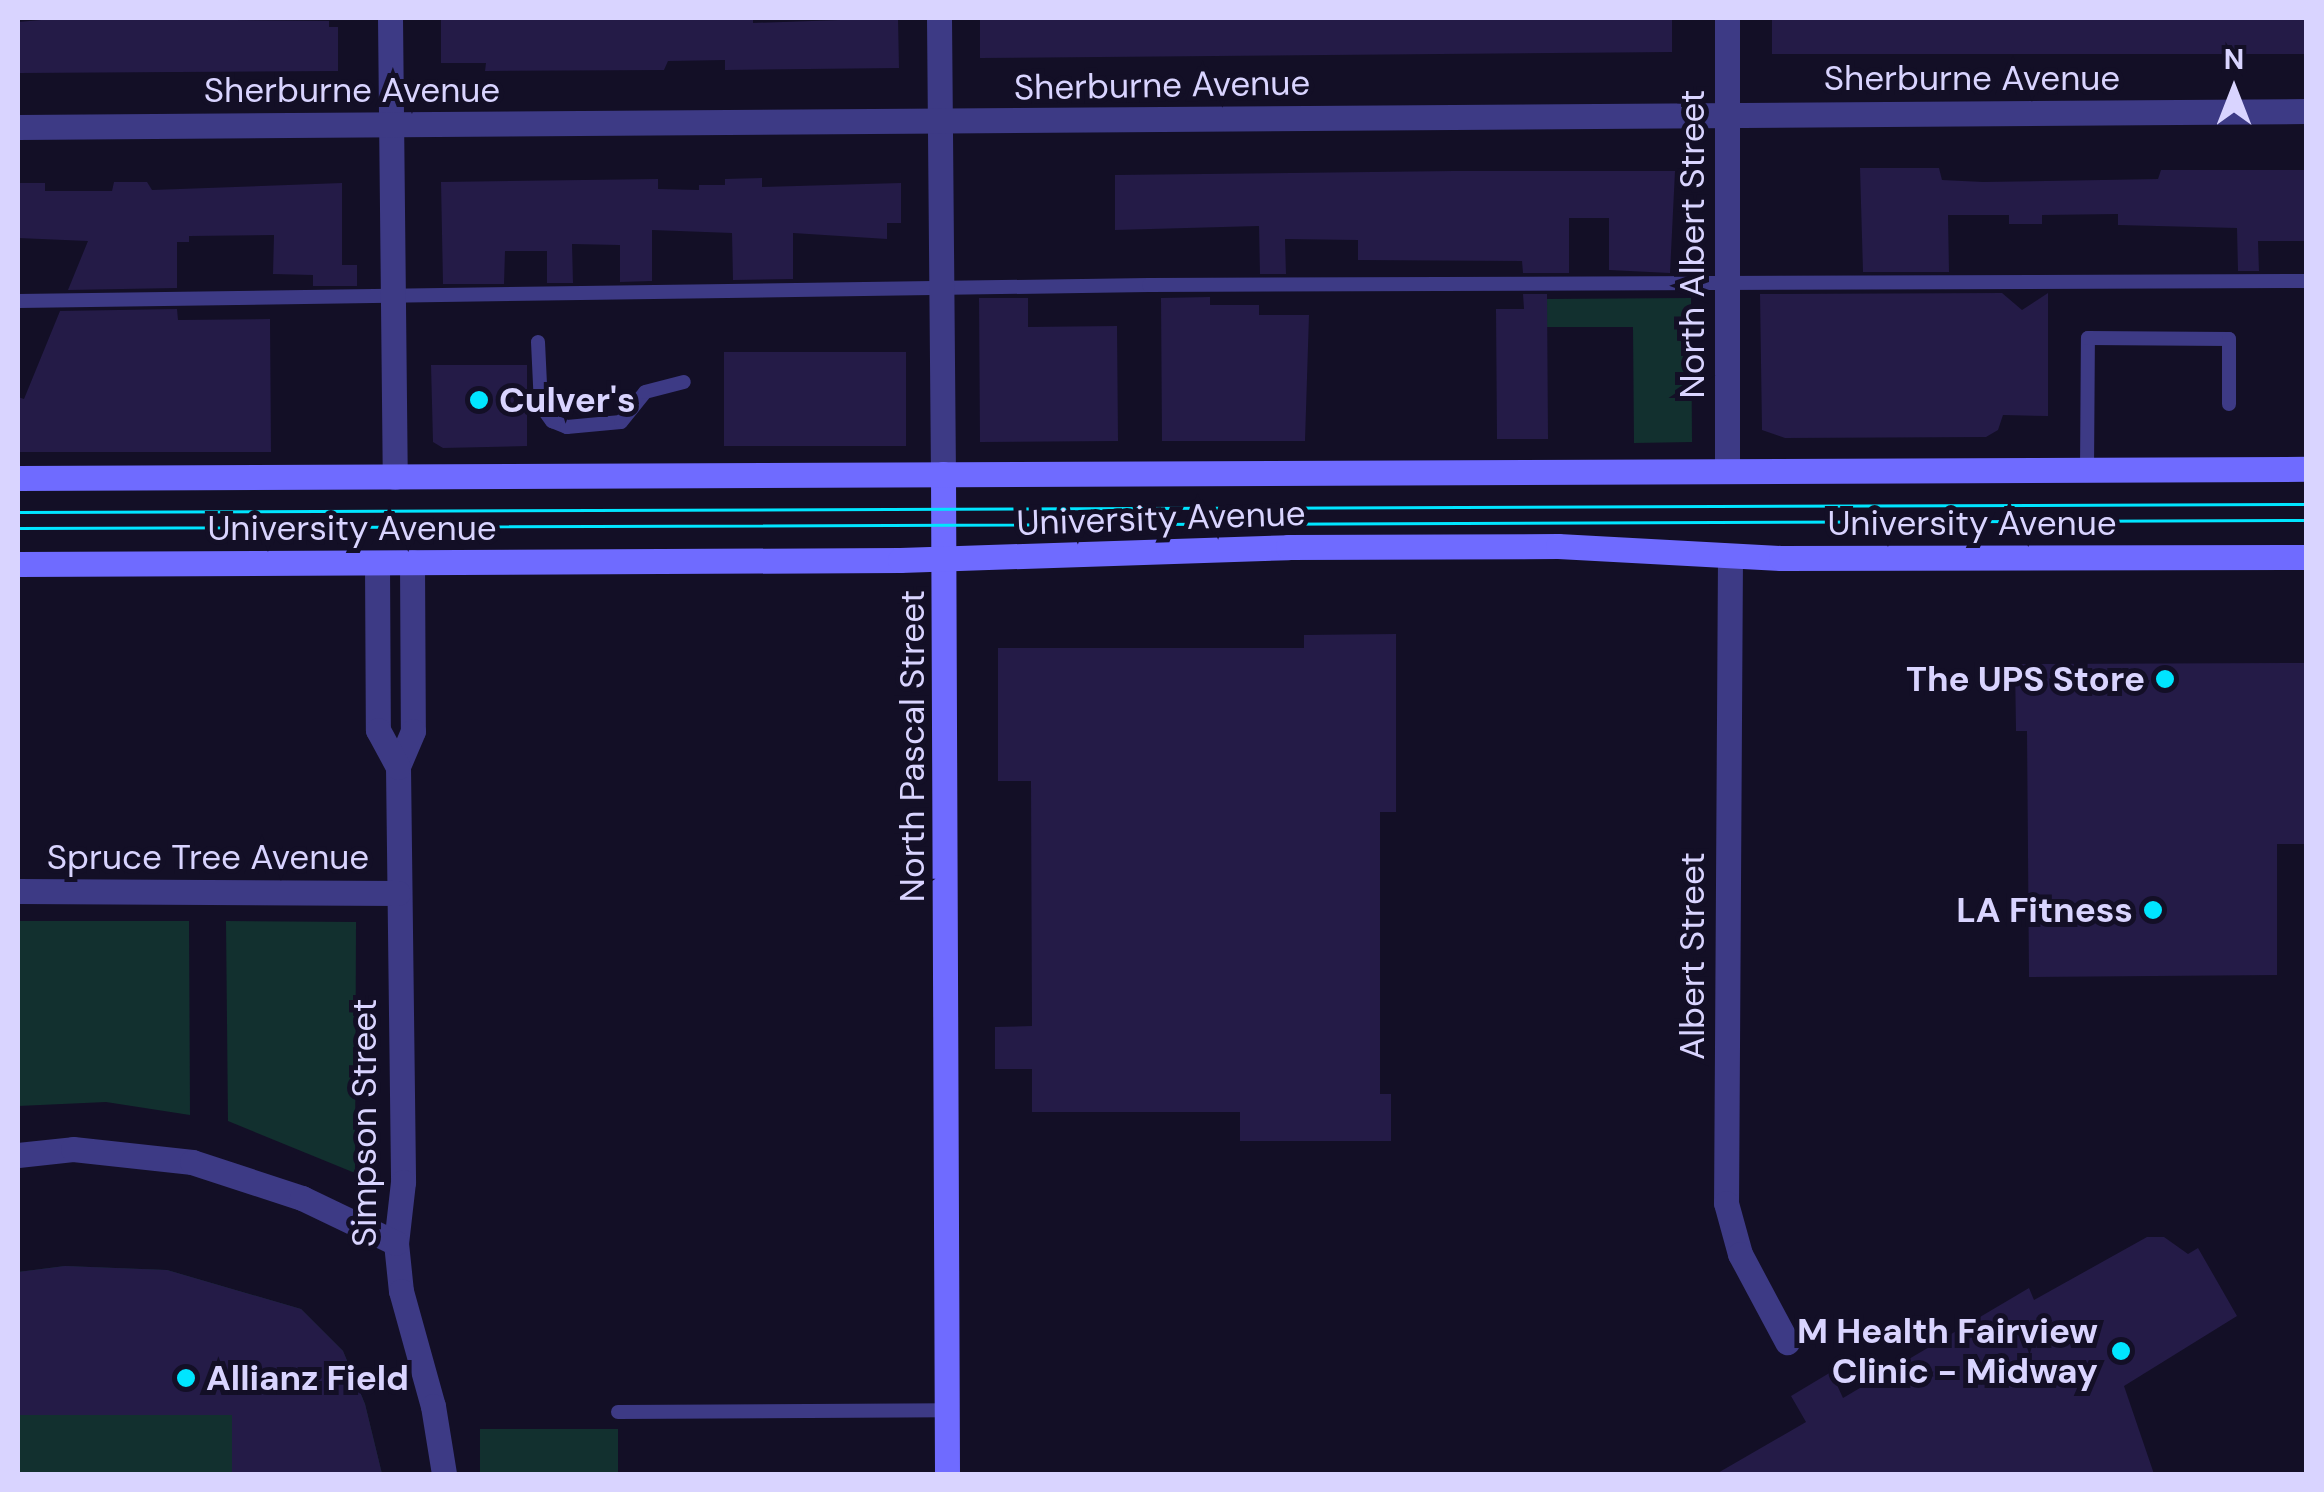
<!DOCTYPE html>
<html>
<head>
<meta charset="utf-8">
<style>
	body { margin:0 }
	#map { position:relative; width:2324px; height:1492px; overflow:hidden; background:#130f26; font-family:"DM Sans",sans-serif }
	div>[style] { position:absolute }
	.green>* { inset:0; background:#12302f; transform-origin:0 0 }
	.building>* { inset:0; background:#241b47; transform-origin:0 0 }
	.lane>* { height:14px; margin:-7px; padding:0 7px; transform-origin:7px; border-radius:7px; background:#3d3a85 }
	.street>* { height:25px; margin:-12.5px; padding:0 12.5px; transform-origin:12.5px; border-radius:12.5px; background:#3d3a85 }
	.secondary>* { height:25px; margin:-12.5px; padding:0 12.5px; transform-origin:12.5px; border-radius:12.5px; background:#6f6bff }
	.tram>* { height:2.5px; margin:-1.25px; padding:0 1.25px; transform-origin:1.25px; border-radius:1.25px; background:#00e5ff }
	.dots>* { width:28px; height:28px; translate:-50% -50%; box-sizing:border-box; border:5px solid #130f26; border-radius:50% }
	span { translate:-50% -50%; white-space:nowrap; text-align:center; line-height:1.15; -webkit-text-stroke:10px #130f26; paint-order:stroke }
	.street-label { font-size:35px; color:#d9d4ff }
	.poi-label { font-size:35px; color:#d9d4ff; font-weight:700 }
	.left { translate:0 -50%; text-align:left }
	.right { translate:-100% -50%; text-align:right }
	.frame { position:absolute; inset:0; border:20px solid #d9d4ff; pointer-events:none }
	.north { position:absolute; left:2184px; top:40px; width:100px; height:100px; -webkit-text-stroke:8px #130f26; paint-order:stroke; rotate:0deg; font-size:28px; font-weight:700; line-height:40px; text-align:center; color:#d9d4ff }
	.north::after { content:''; display:block; margin:auto; width:35px; height:45px; background:#d9d4ff; clip-path:polygon(50% 0,100% 100%,50% 72%,0 100%) }
</style>
</head>
<body>
<div id="map">
	<div class="green">
		<i style="clip-path:polygon(1691px 298px,1692px 442px,1634px 443px,1633px 327px,1547px 327px,1547px 299px)"></i>
		<i style="clip-path:polygon(18px 921px,189px 921px,190px 1115px,106px 1102px,18px 1106px)"></i>
		<i style="clip-path:polygon(226px 921px,356px 922px,355px 1173px,228px 1121px)"></i>
		<i style="clip-path:polygon(65px 1266px,167px 1270px,301px 1309px,343px 1351px,365px 1404px,382px 1474px,18px 1474px,18px 1272px)"></i>
		<i style="left:480px;top:1429px;width:138px;height:46px"></i>
	</div>
	<div class="building">
		<i style="clip-path:polygon(64px 18px,329px 21px,329px 27px,338px 27px,338px 71px,19px 73px,18px 22px)"></i>
		<i style="clip-path:polygon(441px 18px,753px 18px,753px 23px,898px 18px,899px 68px,725px 70px,725px 60px,668px 61px,664px 70px,485px 71px,486px 63px,441px 63px)"></i>
		<i style="clip-path:polygon(980px 18px,1672px 18px,1672px 52px,980px 58px)"></i>
		<i style="left:1772px;top:18px;width:534px;height:36px"></i>
		<i style="clip-path:polygon(1860px 168px,1939px 168px,1942px 180px,1983px 182px,2158px 179px,2161px 170px,2306px 170px,2306px 241px,2258px 241px,2259px 271px,2238px 271px,2237px 228px,2118px 225px,2118px 214px,2042px 215px,2042px 224px,2009px 224px,2009px 215px,1948px 215px,1949px 272px,1863px 272px)"></i>
		<i style="clip-path:polygon(1454px 171px,1675px 171px,1670px 273px,1609px 270px,1609px 218px,1569px 218px,1569px 273px,1523px 273px,1522px 261px,1358px 260px,1358px 240px,1285px 239px,1286px 274px,1260px 274px,1259px 226px,1115px 230px,1115px 175px)"></i>
		<i style="clip-path:polygon(762px 178px,762px 187px,901px 183px,901px 223px,887px 223px,887px 239px,793px 233px,793px 279px,733px 280px,732px 233px,652px 230px,652px 281px,620px 282px,620px 245px,572px 244px,573px 283px,547px 283px,547px 251px,505px 251px,504px 284px,443px 284px,441px 182px,658px 179px,658px 189px,699px 190px,699px 185px,725px 185px,725px 179px)"></i>
		<i style="clip-path:polygon(114px 182px,147px 182px,152px 190px,342px 183px,342px 265px,357px 265px,357px 286px,313px 286px,313px 275px,273px 274px,274px 235px,189px 236px,189px 242px,177px 242px,177px 288px,68px 290px,88px 241px,18px 238px,18px 183px,45px 183px,45px 191px,112px 191px)"></i>
		<i style="clip-path:polygon(2002px 293px,2022px 310px,2048px 293px,2048px 416px,2003px 415px,1998px 430px,1986px 437px,1785px 438px,1762px 430px,1760px 294px)"></i>
		<i style="clip-path:polygon(1523px 294px,1547px 294px,1548px 439px,1497px 439px,1496px 309px,1524px 309px)"></i>
		<i style="clip-path:polygon(1210px 297px,1210px 305px,1259px 305px,1259px 315px,1309px 315px,1305px 441px,1162px 441px,1161px 298px)"></i>
		<i style="clip-path:polygon(979px 298px,1028px 298px,1028px 327px,1117px 326px,1118px 441px,980px 442px)"></i>
		<i style="clip-path:polygon(177px 309px,178px 320px,270px 319px,271px 452px,18px 452px,18px 397px,24px 399px,60px 311px)"></i>
		<i style="left:906px;top:352px;width:94px;height:182px;rotate:90deg"></i>
		<i style="clip-path:polygon(431px 365px,527px 365px,527px 446px,443px 448px,433px 442px)"></i>
		<i style="clip-path:polygon(1396px 634px,1396px 812px,1380px 812px,1380px 1094px,1391px 1094px,1391px 1141px,1240px 1141px,1240px 1112px,1032px 1112px,1032px 1069px,995px 1069px,995px 1027px,1032px 1026px,1031px 781px,998px 781px,998px 648px,1304px 648px,1304px 635px)"></i>
		<i style="clip-path:polygon(2306px 663px,2306px 844px,2277px 844px,2277px 975px,2029px 977px,2027px 731px,2016px 731px,2015px 664px)"></i>
		<i style="clip-path:polygon(2147px 1237px,2164px 1237px,2188px 1254px,2198px 1248px,2237px 1316px,2124px 1386px,2154px 1474px,1716px 1474px,1806px 1422px,1791px 1396px,1831px 1372px,1843px 1398px,2029px 1288px,2034px 1300px)"></i>
		<i style="clip-path:polygon(65px 1266px,167px 1270px,301px 1309px,343px 1351px,365px 1404px,382px 1474px,232px 1474px,232px 1415px,18px 1415px,18px 1272px)"></i>
	</div>
	<div class="lane">
		<i style="left:18px;top:301px;width:1131px;rotate:-0.81deg"></i>
		<i style="left:1149px;top:285px;width:1157px;rotate:-0.2deg"></i>
		<i style="left:538px;top:342px;width:64px;rotate:87.3deg"></i>
		<i style="left:541px;top:406px;width:19px;rotate:54deg"></i>
		<i style="left:552px;top:421px;width:16px;rotate:22deg"></i>
		<i style="left:567px;top:427px;width:54px;rotate:-5.3deg"></i>
		<i style="left:621px;top:422px;width:38px;rotate:-51deg"></i>
		<i style="left:645px;top:392px;width:40px;rotate:-14.4deg"></i>
		<i style="left:2087px;top:470px;width:132px;rotate:-89.6deg"></i>
		<i style="left:2088px;top:338px;width:141px;rotate:0.4deg"></i>
		<i style="left:2229px;top:339px;width:65px;rotate:90deg"></i>
		<i style="left:618px;top:1412px;width:329px;rotate:-0.3deg"></i>
	</div>
	<div class="street">
		<i style="left:390px;top:18px;width:459px;rotate:89.4deg"></i>
		<i style="left:939px;top:18px;width:456px;rotate:89.5deg"></i>
		<i style="left:18px;top:127px;width:2288px;rotate:-0.4deg"></i>
		<i style="left:1727px;top:471px;width:453px;rotate:-90deg"></i>
		<i style="left:1730px;top:556px;width:647px;rotate:90.35deg"></i>
		<i style="left:1726px;top:1203px;width:53px;rotate:74.6deg"></i>
		<i style="left:1740px;top:1254px;width:100px;rotate:61.9deg"></i>
		<i style="left:412px;top:562px;width:169px;rotate:89.7deg"></i>
		<i style="left:413px;top:731px;width:39px;rotate:113deg"></i>
		<i style="left:398px;top:767px;width:415px;rotate:89.3deg"></i>
		<i style="left:403px;top:1182px;width:61px;rotate:96.5deg"></i>
		<i style="left:396px;top:1243px;width:48px;rotate:84.1deg"></i>
		<i style="left:401px;top:1291px;width:119px;rotate:74.5deg"></i>
		<i style="left:433px;top:1406px;width:69px;rotate:80.8deg"></i>
		<i style="left:377px;top:563px;width:167px;rotate:89.7deg"></i>
		<i style="left:378px;top:730px;width:42px;rotate:61.6deg"></i>
		<i style="left:18px;top:891px;width:380px;rotate:0.3deg"></i>
		<i style="left:18px;top:1155px;width:55px;rotate:-6.2deg"></i>
		<i style="left:73px;top:1149px;width:120px;rotate:6.2deg"></i>
		<i style="left:192px;top:1162px;width:116px;rotate:18.1deg"></i>
		<i style="left:302px;top:1198px;width:104px;rotate:25.6deg"></i>
	</div>
	<div class="secondary">
		<i style="left:943px;top:474px;width:1000px;rotate:89.77deg"></i>
		<i style="left:18px;top:478px;width:2288px;rotate:-0.23deg"></i>
		<i style="left:18px;top:564px;width:882px;rotate:-0.26deg"></i>
		<i style="left:900px;top:560px;width:388px;rotate:-1.9deg"></i>
		<i style="left:1288px;top:547px;width:270px;rotate:-0.2deg"></i>
		<i style="left:1558px;top:546px;width:223px;rotate:3.1deg"></i>
		<i style="left:1781px;top:558px;width:525px;rotate:-0.11deg"></i>
	</div>
	<div class="tram">
		<i style="left:18px;top:512px;width:2288px;rotate:-0.2deg"></i>
		<i style="left:18px;top:528px;width:2288px;rotate:-0.2deg"></i>
	</div>
	<div class="dots">
		<i style="left:479px;top:400px;background:#00e5ff"></i>
		<i style="left:2165px;top:679px;background:#00e5ff"></i>
		<i style="left:2153px;top:910px;background:#00e5ff"></i>
		<i style="left:2121px;top:1351px;background:#00e5ff"></i>
		<i style="left:186px;top:1378px;background:#00e5ff"></i>
	</div>
	<div class="street-label">
		<span style="left:1972px;top:78px">Sherburne Avenue</span>
		<span style="left:1162px;top:85px;rotate:-1deg">Sherburne Avenue</span>
		<span style="left:352px;top:90px">Sherburne Avenue</span>
		<span style="left:1692px;top:244px;rotate:-90deg">North Albert Street</span>
		<span style="left:1161px;top:518px;rotate:-2deg">University Avenue</span>
		<span style="left:1972px;top:523px">University Avenue</span>
		<span style="left:352px;top:528px">University Avenue</span>
		<span style="left:912px;top:746px;rotate:-90deg">North Pascal Street</span>
		<span style="left:208px;top:857px">Spruce Tree Avenue</span>
		<span style="left:1692px;top:956px;rotate:-90deg">Albert Street</span>
		<span style="left:364px;top:1123px;rotate:-90deg">Simpson Street</span>
	</div>
	<div class="poi-label">
		<span class="left" style="left:499px;top:400px">Culver's</span>
		<span class="right" style="left:2145px;top:679px">The UPS Store</span>
		<span class="right" style="left:2133px;top:910px">LA Fitness</span>
		<span class="right" style="left:2098px;top:1351px">M Health Fairview<br>Clinic - Midway</span>
		<span class="left" style="left:206px;top:1378px">Allianz Field</span>
	</div>
	<div class="frame"></div>
	<div class="north">N</div>
</div>
</body>
</html>
